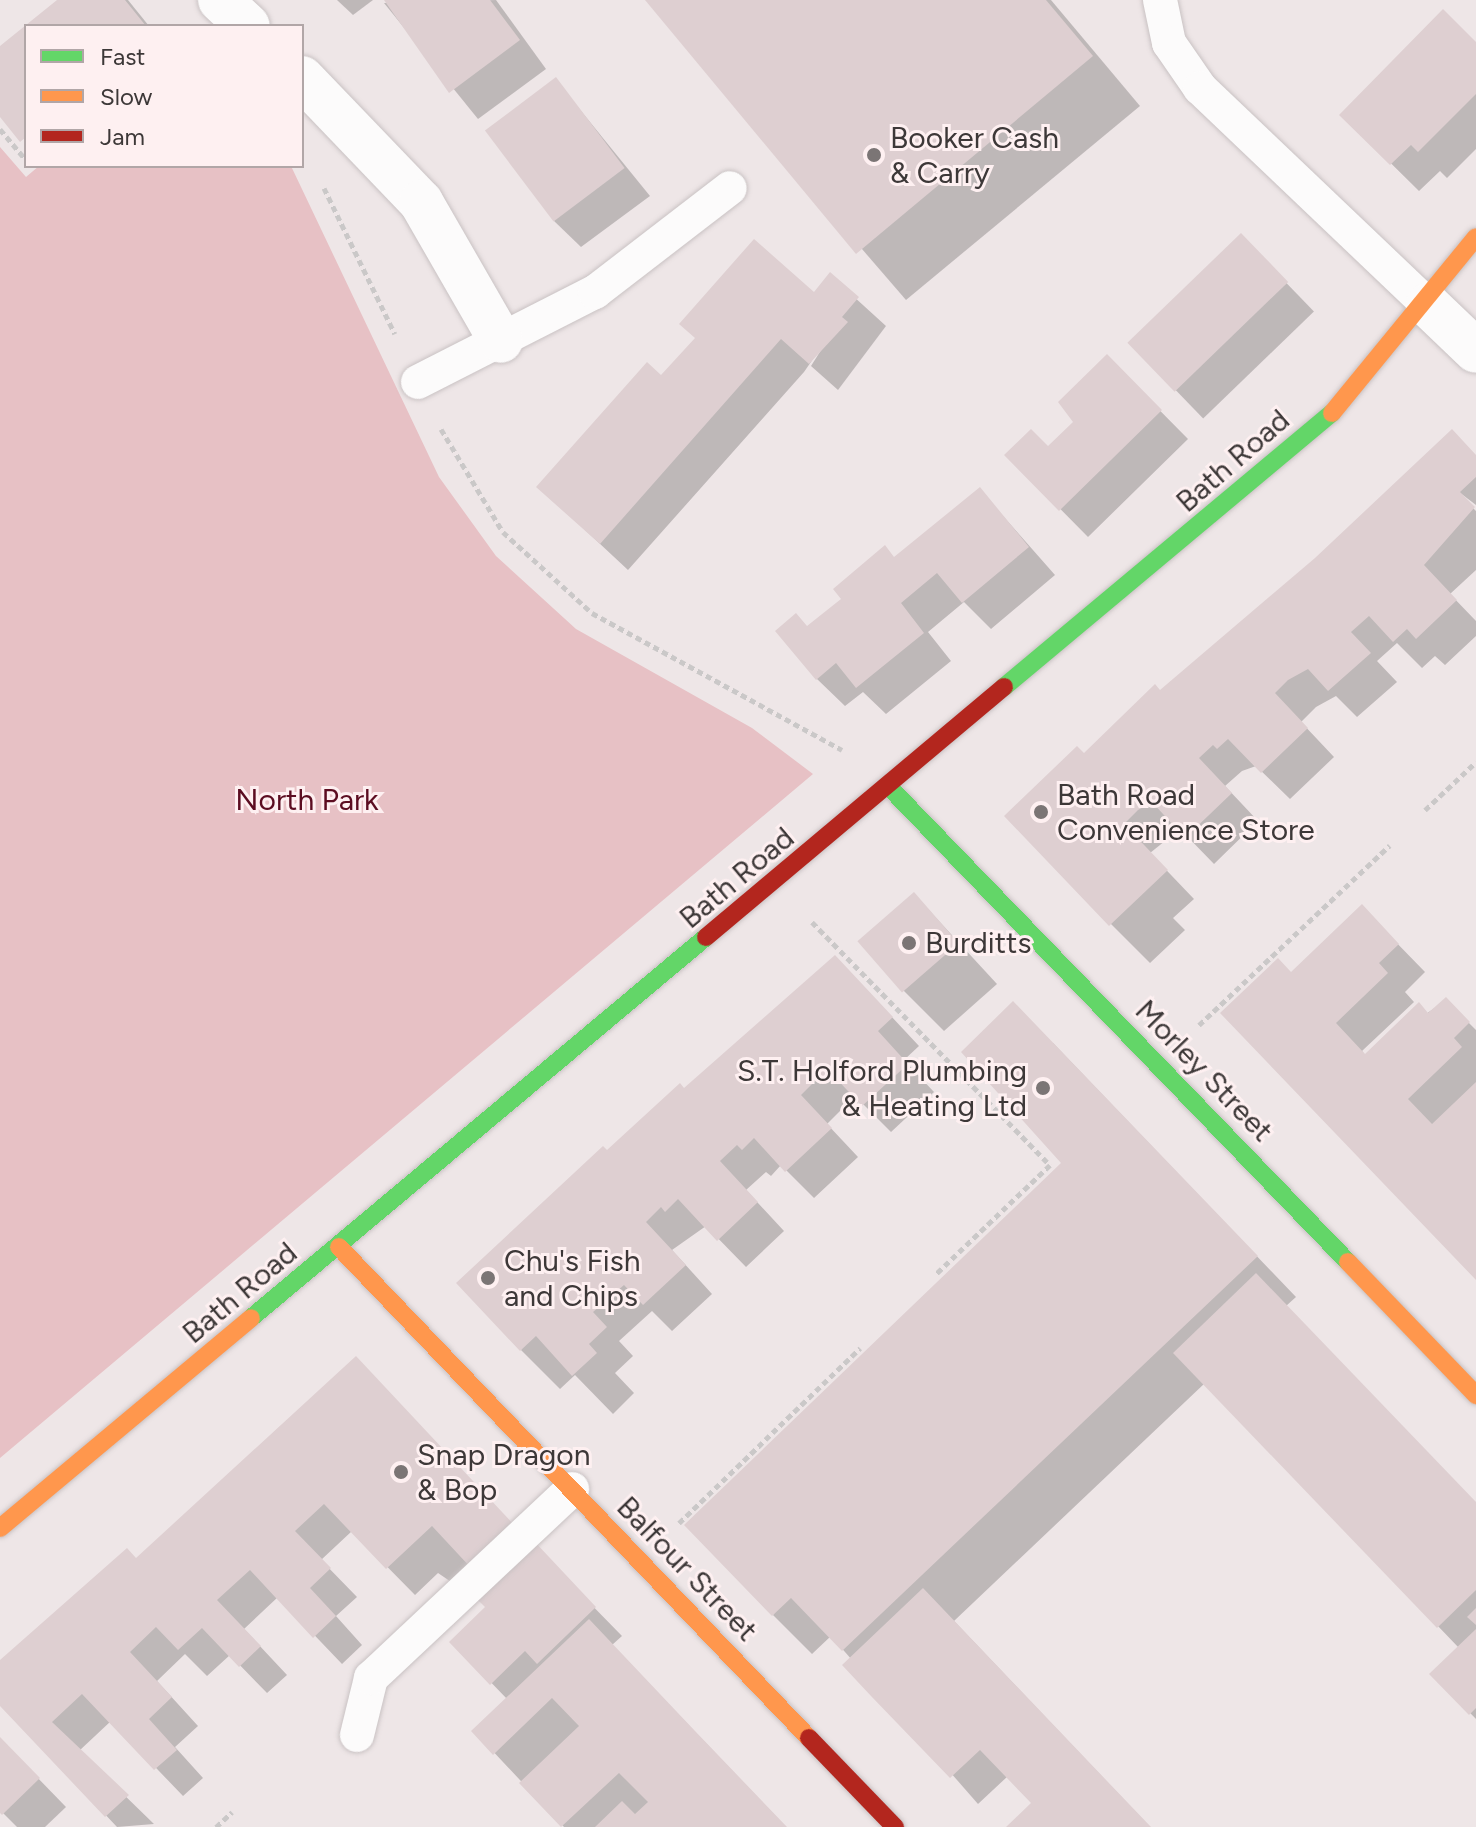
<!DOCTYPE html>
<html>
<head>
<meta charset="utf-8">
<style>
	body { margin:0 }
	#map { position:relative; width:1476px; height:1827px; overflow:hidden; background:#eee6e7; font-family:Figtree,sans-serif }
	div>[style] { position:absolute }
	.green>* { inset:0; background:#e7c1c5 }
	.shadow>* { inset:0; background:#0003; transform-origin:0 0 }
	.building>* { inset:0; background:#decfd1; transform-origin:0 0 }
	.path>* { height:5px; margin-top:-2.5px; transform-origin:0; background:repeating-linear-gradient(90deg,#cac8c8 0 6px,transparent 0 10px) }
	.roads { filter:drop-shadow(0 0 2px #c9c2c3) drop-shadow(0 0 2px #c9c2c3) }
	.lane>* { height:34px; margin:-17px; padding:0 17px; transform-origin:17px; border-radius:17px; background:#fcfbfb }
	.street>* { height:44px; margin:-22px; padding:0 22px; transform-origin:22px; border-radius:22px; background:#fcfbfb }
	.fast>* { height:18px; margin:-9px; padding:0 9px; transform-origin:9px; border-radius:9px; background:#63d668 }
	.slow>* { height:18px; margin:-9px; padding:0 9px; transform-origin:9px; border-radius:9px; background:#ff974d }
	.jam>* { height:18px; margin:-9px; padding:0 9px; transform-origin:9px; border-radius:9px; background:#b3261e }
	.dots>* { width:22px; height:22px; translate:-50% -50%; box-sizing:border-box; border:4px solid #fef0f1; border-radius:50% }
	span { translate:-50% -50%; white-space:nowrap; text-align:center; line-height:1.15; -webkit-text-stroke:6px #fef0f1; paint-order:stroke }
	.poi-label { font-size:30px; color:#3d3838 }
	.left { translate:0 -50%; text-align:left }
	.right { translate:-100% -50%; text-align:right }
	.street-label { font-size:30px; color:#3d3838 }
	.park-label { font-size:30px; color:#5c0d21 }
	.legend { position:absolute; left:24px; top:24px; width:280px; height:144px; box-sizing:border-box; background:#fef0f1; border:2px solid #b1a6a7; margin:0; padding:10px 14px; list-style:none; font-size:24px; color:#3d3838 }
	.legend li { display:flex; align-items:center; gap:16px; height:40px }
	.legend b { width:40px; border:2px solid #b1a6a7 }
</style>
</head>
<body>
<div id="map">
	<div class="green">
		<i style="clip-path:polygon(0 147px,26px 177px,39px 166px,291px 166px,439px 477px,496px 556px,576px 629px,752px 728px,813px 774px,0 1458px)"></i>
	</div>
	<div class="shadow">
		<i style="clip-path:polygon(60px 0,128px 0,149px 26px,28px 26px)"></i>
		<i style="clip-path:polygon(337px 0,373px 0,353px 15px)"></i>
		<i style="clip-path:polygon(496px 0,546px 69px,478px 119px,384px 3px)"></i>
		<i style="clip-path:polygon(647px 0,1051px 0,1140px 106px,906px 300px)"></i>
		<i style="clip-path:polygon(1476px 45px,1476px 149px,1447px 178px,1440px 171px,1419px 191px,1342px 115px)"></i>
		<i style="clip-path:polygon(555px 79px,650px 196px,581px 247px,553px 220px)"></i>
		<i style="left:1241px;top:236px;width:105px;height:154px;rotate:46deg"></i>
		<i style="clip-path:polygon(830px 275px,886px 326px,838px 390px,811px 366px,842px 317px,804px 372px,628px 570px,539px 487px,661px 378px,814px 294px)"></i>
		<i style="clip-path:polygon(1107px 357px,1188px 439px,1088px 537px,1007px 455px,1048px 449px,1076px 422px)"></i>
		<i style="clip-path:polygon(1476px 456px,1476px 505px,1451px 486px,1476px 511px,1476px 570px,1450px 594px,1476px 621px,1476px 636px,1445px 665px,1435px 656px,1422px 668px,1397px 643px,1377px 661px,1397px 682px,1357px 717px,1336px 696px,1316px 707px,1301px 722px,1334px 757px,1290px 799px,1256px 766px,1242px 771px,1225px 786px,1258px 821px,1214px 864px,1180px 829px,1150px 853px,1194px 899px,1173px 918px,1185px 930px,1150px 963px,1111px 924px,1084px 756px)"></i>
		<i style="clip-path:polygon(980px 490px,1055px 575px,991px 629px,964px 602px,928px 632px,951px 661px,886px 714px,863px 692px,845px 706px,817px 679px,808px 628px)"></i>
		<i style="clip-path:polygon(914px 894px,997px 984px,944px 1031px,904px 991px)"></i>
		<i style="clip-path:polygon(1389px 935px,1425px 972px,1405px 992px,1414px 1002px,1362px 1051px,1366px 1056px,1446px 1000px,1476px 1030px,1476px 1277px,1292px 975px)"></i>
		<i style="clip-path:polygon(862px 985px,919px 1046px,904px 1060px,934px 1092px,891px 1132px,860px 1101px,849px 1110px,845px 1106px,827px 1124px,858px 1157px,814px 1198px,781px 1165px,771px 1176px,766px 1172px,746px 1190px,784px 1231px,746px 1267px,706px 1226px,672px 1250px,712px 1294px,672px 1331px,652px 1311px,619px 1341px,633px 1356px,615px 1373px,634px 1393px,613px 1414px,575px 1375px,560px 1389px,521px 1350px,608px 1153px,685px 1091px)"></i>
		<i style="clip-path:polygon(1053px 1043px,1296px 1297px,1286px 1306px,1476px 1504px,1476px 1719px,1432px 1674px,1459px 1648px,1205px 1383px,954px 1621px,1150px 1827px,1009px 1827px,1034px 1803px,1008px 1776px,978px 1804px,831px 1636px,812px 1654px,773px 1615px,1063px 1163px)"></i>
		<i style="clip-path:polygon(287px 1420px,533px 1545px,622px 1636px,612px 1645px,786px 1827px,564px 1827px,474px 1731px,508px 1700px,452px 1642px,488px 1607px,438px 1573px,415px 1595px,352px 1531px,321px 1560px,357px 1597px,336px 1616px,362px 1645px,342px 1664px,278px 1597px,244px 1629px,287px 1675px,267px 1693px,230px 1655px,207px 1676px,185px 1654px,157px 1681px,198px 1726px,175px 1747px,203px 1778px,183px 1796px,111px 1721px,79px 1751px,154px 1824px,117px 1827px,0 1703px,0 1663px,137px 1561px)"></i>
		<i style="clip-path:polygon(0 1739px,66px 1807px,45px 1827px,17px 1827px,0 1810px)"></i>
	</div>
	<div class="building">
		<i style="clip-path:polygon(57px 0,125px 0,146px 26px,26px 26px,26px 137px,20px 142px,0 117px,0 46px)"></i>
		<i style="clip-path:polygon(384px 0,490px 0,520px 40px,449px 93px)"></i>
		<i style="clip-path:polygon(645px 0,1046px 0,1093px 56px,856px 254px)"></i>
		<i style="clip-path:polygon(1443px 9px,1476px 42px,1476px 94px,1418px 152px,1411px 145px,1390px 165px,1339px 115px)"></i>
		<i style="left:556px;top:77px;width:114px;height:89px;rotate:53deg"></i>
		<i style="left:1241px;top:233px;width:68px;height:158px;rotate:46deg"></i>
		<i style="clip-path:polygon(754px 239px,814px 292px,830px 272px,859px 297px,842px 317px,848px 322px,809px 364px,781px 339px,600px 544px,536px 487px,647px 362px,661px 375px,695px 338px,679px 324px)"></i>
		<i style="clip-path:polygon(1107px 354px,1162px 410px,1059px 511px,1004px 455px,1031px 429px,1048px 446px,1073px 422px,1058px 402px)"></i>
		<i style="clip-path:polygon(1452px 429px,1476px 455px,1476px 477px,1460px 492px,1475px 507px,1424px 565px,1457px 600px,1416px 639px,1407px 629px,1393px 642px,1369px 616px,1351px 632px,1371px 653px,1328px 691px,1308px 669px,1288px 680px,1275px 693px,1308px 728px,1261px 773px,1228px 739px,1217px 749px,1213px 745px,1199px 758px,1232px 793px,1185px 838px,1152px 802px,1138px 810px,1124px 824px,1168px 870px,1109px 926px,1004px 816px,1077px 746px,1084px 753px,1155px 684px,1160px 690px,1315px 558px)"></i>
		<i style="clip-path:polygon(980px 487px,1029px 547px,962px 603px,937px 573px,901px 603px,924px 633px,856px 688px,836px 663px,816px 680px,775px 631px,796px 613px,807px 626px,841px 599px,833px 589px,885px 545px,894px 557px)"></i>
		<i style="left:914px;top:892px;width:68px;height:75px;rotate:49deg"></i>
		<i style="clip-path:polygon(1362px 904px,1399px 944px,1379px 963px,1388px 973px,1336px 1023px,1365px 1054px,1419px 1002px,1428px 1013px,1446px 997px,1470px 1022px,1454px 1038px,1462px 1047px,1408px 1099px,1432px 1124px,1476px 1082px,1476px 1280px,1220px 1013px,1278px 958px,1291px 972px)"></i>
		<i style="clip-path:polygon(835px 955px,893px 1017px,878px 1031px,908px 1064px,862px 1106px,832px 1074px,820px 1084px,816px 1080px,801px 1095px,832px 1128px,785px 1172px,754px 1138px,742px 1150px,737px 1145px,720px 1161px,758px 1202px,717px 1241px,678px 1199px,665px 1212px,661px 1207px,646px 1222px,686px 1265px,643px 1305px,624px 1285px,593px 1312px,607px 1327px,589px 1344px,597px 1353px,572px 1376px,536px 1336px,520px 1351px,456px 1283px,603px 1146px,607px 1150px,680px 1083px,684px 1088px)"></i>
		<i style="clip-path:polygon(1013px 1001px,1258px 1256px,842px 1651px,791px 1598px,772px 1616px,684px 1525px,1061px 1163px,961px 1052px)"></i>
		<i style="clip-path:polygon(1256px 1273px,1476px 1502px,1476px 1590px,1437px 1628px,1173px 1353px)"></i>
		<i style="clip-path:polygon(356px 1356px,517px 1528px,472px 1569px,432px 1526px,386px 1569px,324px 1504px,295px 1531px,331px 1568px,310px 1588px,336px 1616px,313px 1638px,250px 1570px,217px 1600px,261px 1646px,239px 1667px,202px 1628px,178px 1650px,156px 1627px,130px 1652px,172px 1697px,149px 1719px,177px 1750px,154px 1770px,82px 1694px,52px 1722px,129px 1795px,105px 1817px,0 1706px,0 1660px,127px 1548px,136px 1558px)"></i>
		<i style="clip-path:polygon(534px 1541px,596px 1607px,537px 1664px,525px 1651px,490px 1685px,449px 1642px,485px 1607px,475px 1597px)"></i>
		<i style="clip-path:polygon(923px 1588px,1107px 1781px,1151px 1827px,1006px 1827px,1031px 1803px,980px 1750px,950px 1778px,871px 1696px,842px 1665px)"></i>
		<i style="clip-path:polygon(1476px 1608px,1476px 1625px,1467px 1617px)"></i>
		<i style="clip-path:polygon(589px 1619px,695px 1731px,787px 1827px,595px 1827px,622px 1801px,635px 1814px,648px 1802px,619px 1773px,561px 1827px,519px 1783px,579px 1726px,552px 1698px,493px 1755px,471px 1731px)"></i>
		<i style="clip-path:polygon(1476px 1629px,1476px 1708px,1469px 1715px,1429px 1674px)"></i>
		<i style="clip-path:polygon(0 1737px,40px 1778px,2px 1815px,0 1813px)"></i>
	</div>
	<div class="path">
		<i style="left:0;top:129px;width:40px;rotate:50deg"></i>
		<i style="left:324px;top:188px;width:162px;rotate:64.1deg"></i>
		<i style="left:441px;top:429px;width:120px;rotate:59deg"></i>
		<i style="left:503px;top:532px;width:120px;rotate:42.3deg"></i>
		<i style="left:592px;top:613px;width:285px;rotate:28.7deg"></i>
		<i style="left:1425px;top:810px;width:70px;rotate:-43.3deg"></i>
		<i style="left:812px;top:922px;width:340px;rotate:45.6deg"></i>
		<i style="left:1050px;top:1165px;width:159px;rotate:136.3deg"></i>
		<i style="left:1199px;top:1025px;width:262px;rotate:-43.3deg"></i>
		<i style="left:679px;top:1523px;width:252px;rotate:-44deg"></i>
		<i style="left:216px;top:1827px;width:22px;rotate:-43deg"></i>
	</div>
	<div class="roads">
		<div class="lane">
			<i style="left:1160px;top:0;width:44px;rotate:78.2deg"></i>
			<i style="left:1169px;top:43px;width:55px;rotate:55.4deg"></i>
			<i style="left:1200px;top:88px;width:315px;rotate:43.6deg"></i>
			<i style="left:418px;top:382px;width:199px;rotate:-27deg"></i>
			<i style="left:595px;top:292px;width:170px;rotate:-37.6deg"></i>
			<i style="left:357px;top:1735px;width:59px;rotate:-76.2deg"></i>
			<i style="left:371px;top:1678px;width:276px;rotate:-43.2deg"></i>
		</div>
		<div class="street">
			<i style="left:220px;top:0;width:38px;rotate:43deg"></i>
			<i style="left:302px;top:78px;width:172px;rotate:46.2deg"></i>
			<i style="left:421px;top:202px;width:160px;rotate:60.1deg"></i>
			<i style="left:1428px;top:305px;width:66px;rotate:43.8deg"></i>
		</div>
		<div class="fast">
			<i style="left:1004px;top:687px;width:427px;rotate:-39.9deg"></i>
			<i style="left:890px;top:788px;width:659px;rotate:45.98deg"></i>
			<i style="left:251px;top:1318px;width:593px;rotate:-39.94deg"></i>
		</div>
		<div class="slow">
			<i style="left:1332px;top:413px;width:227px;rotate:-50.7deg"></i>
			<i style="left:339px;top:1247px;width:680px;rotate:46.25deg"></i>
			<i style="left:1348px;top:1262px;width:185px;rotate:46.1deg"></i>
			<i style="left:0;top:1528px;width:327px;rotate:-39.9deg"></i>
		</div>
		<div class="jam">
			<i style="left:706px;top:937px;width:389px;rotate:-40deg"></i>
			<i style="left:809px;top:1738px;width:124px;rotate:46deg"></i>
		</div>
	</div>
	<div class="dots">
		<i style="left:874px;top:155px;background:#7b7575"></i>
		<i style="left:1041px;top:812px;background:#7b7575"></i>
		<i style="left:909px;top:943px;background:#7b7575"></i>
		<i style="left:1043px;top:1088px;background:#7b7575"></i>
		<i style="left:488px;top:1278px;background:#7b7575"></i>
		<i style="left:401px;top:1472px;background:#7b7575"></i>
	</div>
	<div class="poi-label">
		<span class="left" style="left:890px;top:155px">Booker Cash<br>&amp; Carry</span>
		<span class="left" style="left:1057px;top:812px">Bath Road<br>Convenience Store</span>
		<span class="left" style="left:925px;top:943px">Burditts</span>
		<span class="right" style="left:1027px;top:1088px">S.T. Holford Plumbing<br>&amp; Heating Ltd</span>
		<span class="left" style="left:504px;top:1278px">Chu's Fish<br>and Chips</span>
		<span class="left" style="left:417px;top:1472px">Snap Dragon<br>&amp; Bop</span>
	</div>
	<div class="street-label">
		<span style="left:1233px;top:461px;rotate:-41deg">Bath Road</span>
		<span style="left:737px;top:878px;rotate:-40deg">Bath Road</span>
		<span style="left:1204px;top:1071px;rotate:46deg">Morley Street</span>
		<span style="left:240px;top:1293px;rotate:-40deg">Bath Road</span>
		<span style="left:687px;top:1569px;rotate:46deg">Balfour Street</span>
	</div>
	<div class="park-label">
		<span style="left:307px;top:800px">North Park</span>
	</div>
	<ul class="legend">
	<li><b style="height:10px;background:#63d668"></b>Fast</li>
	<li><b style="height:10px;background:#ff974d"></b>Slow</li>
	<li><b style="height:10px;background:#b3261e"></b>Jam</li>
	</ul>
</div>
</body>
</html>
